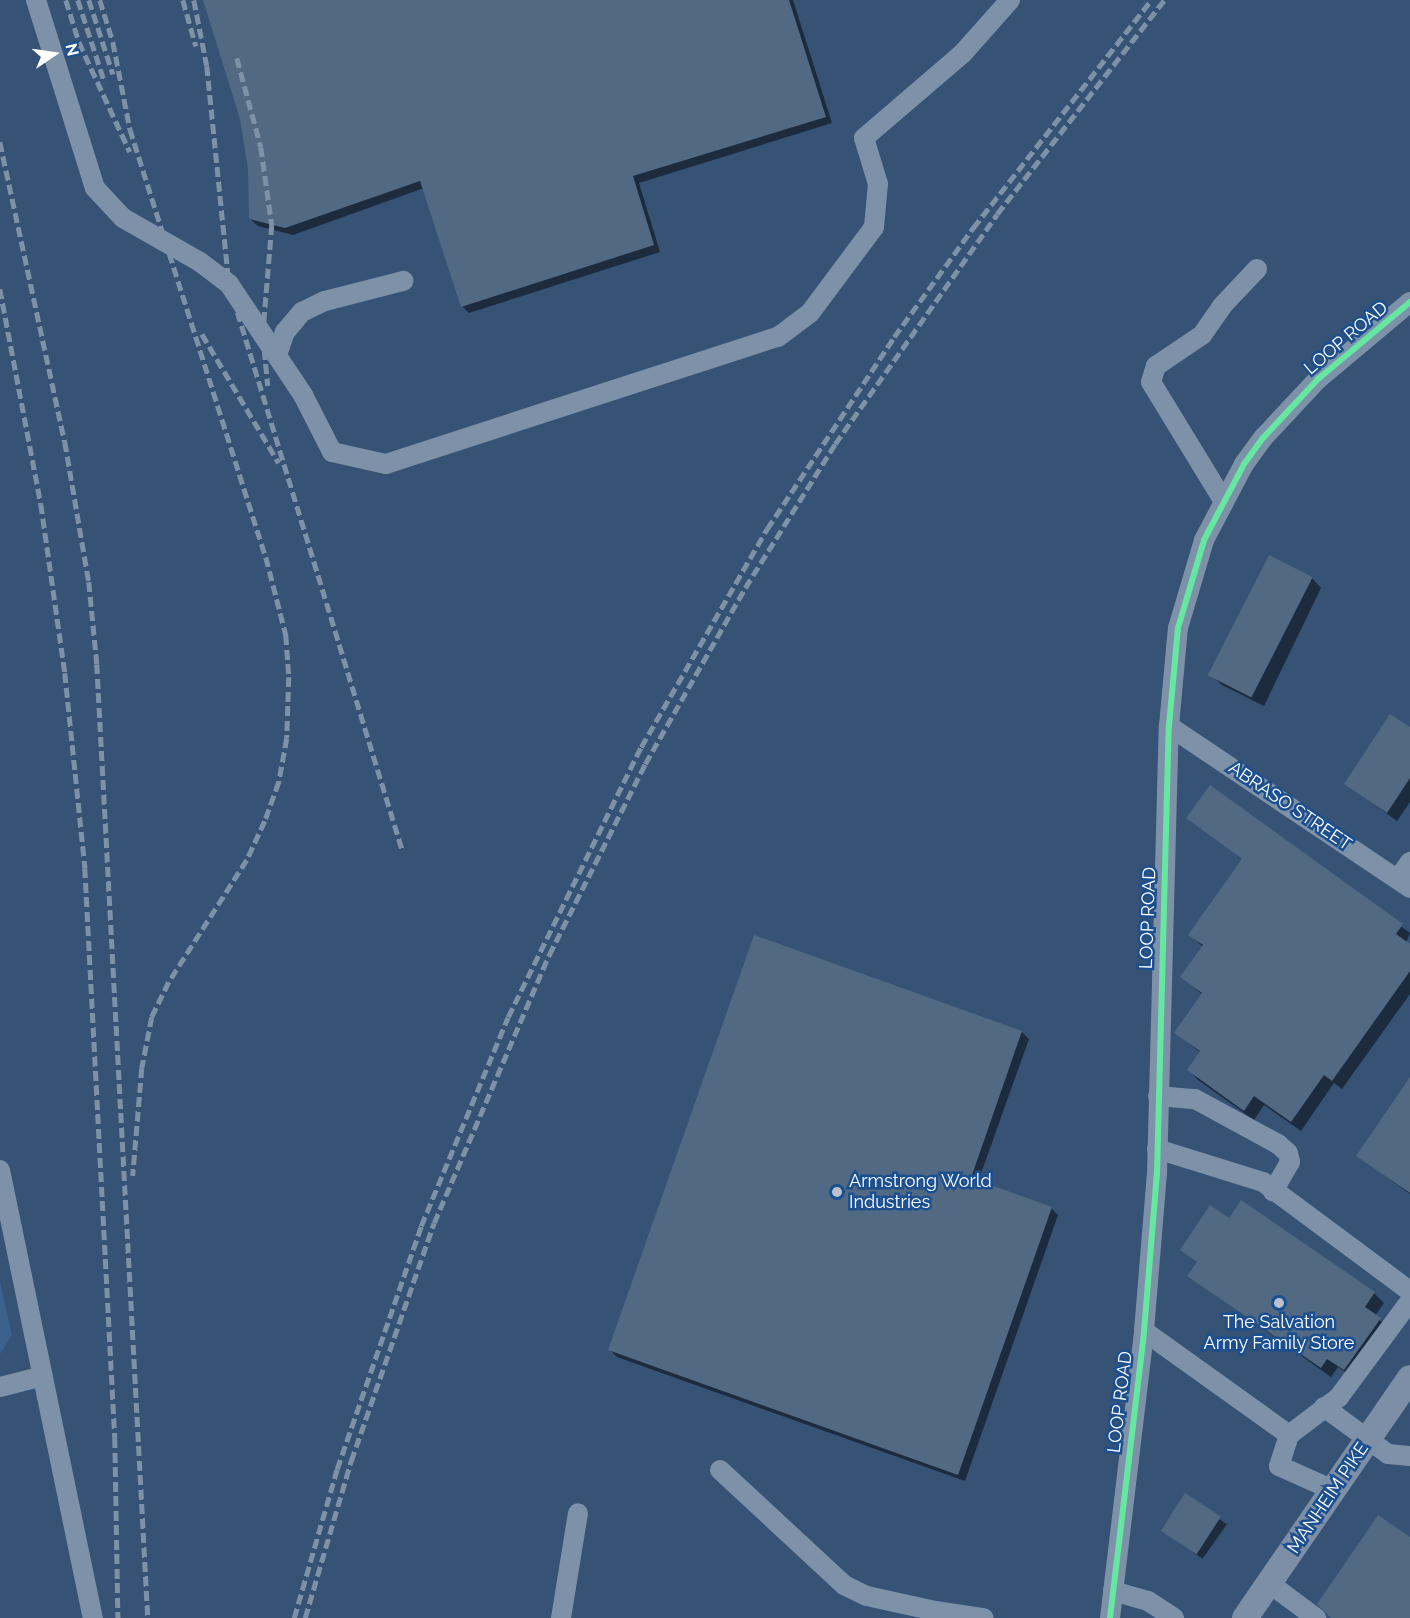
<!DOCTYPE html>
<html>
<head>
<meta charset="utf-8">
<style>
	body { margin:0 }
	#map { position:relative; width:1410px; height:1618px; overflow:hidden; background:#365274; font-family:Raleway,sans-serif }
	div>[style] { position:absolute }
	.water>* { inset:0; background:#3b618d }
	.shadow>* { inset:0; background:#0007; transform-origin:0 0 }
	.building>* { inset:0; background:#526984; transform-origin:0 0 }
	.minor>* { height:20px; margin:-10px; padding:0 10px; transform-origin:10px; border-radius:10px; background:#7d92a8 }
	.major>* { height:26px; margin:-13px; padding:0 13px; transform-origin:13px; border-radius:13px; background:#7d8ea7 }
	.rail>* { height:4.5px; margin-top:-2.25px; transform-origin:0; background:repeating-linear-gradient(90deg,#7e92a7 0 10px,transparent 0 14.5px) }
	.cycleway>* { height:6px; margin:-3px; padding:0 3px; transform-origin:3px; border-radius:3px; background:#66e7a1 }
	.dots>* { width:16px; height:16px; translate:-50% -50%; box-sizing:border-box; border:3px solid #1b4f8f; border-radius:50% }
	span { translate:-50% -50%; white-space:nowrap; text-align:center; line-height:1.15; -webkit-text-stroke:5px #1b4f8f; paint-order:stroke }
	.street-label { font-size:18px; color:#fff }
	.poi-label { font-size:18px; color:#fff }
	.left { translate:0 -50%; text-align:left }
	.north { position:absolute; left:24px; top:24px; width:60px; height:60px; -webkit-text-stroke:4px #1b4f8f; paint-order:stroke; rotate:77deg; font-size:16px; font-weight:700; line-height:24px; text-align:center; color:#fff }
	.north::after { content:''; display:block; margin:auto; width:21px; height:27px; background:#fff; clip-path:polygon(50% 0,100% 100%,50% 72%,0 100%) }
</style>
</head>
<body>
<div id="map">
	<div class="water">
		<i style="clip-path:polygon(0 1281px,12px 1335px,0 1354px)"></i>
	</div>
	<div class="shadow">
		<i style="clip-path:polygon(205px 0,793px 0,832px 123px,639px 183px,660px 252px,469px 313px,462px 306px,424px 188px,293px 235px,258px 226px,250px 219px,250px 169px,242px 119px)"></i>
		<i style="clip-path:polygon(1312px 578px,1321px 588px,1264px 706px,1222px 685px,1212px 676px)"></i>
		<i style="clip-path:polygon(1410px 729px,1410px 802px,1397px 821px,1346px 784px)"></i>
		<i style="clip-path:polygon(1210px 787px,1410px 933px,1406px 943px,1410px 946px,1410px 994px,1342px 1089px,1334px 1083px,1301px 1131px,1264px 1105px,1254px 1120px,1198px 1080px,1189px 1070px,1201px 1053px,1176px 1033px,1203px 995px,1182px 977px,1203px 947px,1190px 935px,1243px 860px,1188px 818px)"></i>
		<i style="clip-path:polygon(1022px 1032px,1029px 1039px,978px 1182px,1051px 1208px,1058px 1215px,965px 1481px,617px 1357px,610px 1350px)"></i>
		<i style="clip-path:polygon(1410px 1095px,1410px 1194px,1358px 1156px)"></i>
		<i style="clip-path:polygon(1230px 1220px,1374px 1293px,1384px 1303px,1375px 1316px,1390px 1329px,1354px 1378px,1338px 1367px,1331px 1377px,1189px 1276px,1198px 1263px,1182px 1249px)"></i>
		<i style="left:1185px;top:1495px;width:51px;height:42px;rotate:35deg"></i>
	</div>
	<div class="building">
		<i style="clip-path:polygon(203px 0,789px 0,826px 117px,633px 176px,654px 245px,461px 307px,420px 181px,285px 228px,249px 219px,248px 169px,240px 119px)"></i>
		<i style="left:1269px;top:555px;width:49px;height:135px;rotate:27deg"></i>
		<i style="clip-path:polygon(1390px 714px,1410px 727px,1410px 778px,1387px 813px,1344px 784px)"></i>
		<i style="clip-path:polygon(1210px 785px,1403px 924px,1396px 934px,1410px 944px,1410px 971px,1332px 1081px,1324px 1075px,1291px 1122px,1254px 1096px,1244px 1111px,1187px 1070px,1200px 1051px,1174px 1033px,1202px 993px,1180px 977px,1203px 945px,1188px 935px,1242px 859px,1186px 818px)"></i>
		<i style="clip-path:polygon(754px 935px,1022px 1031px,971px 1178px,1052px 1207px,958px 1475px,608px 1350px)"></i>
		<i style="clip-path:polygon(1410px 1077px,1410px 1193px,1356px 1156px)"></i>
		<i style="clip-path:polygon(1241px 1200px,1375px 1292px,1365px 1307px,1381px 1318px,1344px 1370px,1327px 1359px,1321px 1368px,1187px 1276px,1197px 1262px,1180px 1250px,1210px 1205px,1229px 1218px)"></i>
		<i style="left:1185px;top:1493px;width:43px;height:45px;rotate:33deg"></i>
		<i style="clip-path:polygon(1378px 1515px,1410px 1537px,1410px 1618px,1331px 1618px,1317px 1604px)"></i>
	</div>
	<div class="minor">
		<i style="left:36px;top:0;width:197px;rotate:72.6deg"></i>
		<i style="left:95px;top:188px;width:41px;rotate:47deg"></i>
		<i style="left:123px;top:218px;width:89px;rotate:29.7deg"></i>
		<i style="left:200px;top:262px;width:36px;rotate:37deg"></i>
		<i style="left:229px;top:284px;width:133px;rotate:56.3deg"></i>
		<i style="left:303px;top:395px;width:64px;rotate:63deg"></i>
		<i style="left:332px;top:452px;width:55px;rotate:12.5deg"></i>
		<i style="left:386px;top:464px;width:412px;rotate:-18deg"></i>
		<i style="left:778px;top:337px;width:40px;rotate:-37deg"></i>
		<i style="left:810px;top:313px;width:107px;rotate:-53.3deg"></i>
		<i style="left:874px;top:227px;width:43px;rotate:-84.7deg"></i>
		<i style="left:878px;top:184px;width:48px;rotate:-106.9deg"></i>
		<i style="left:864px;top:138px;width:130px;rotate:-40.6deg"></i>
		<i style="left:963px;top:53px;width:71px;rotate:-48.4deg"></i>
		<i style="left:277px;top:355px;width:24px;rotate:-71deg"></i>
		<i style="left:285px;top:332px;width:26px;rotate:-50deg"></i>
		<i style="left:302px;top:312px;width:25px;rotate:-26deg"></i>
		<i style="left:325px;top:301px;width:81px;rotate:-14.4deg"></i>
		<i style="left:1223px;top:500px;width:138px;rotate:-121.4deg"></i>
		<i style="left:1151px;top:382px;width:17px;rotate:-73deg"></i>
		<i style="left:1156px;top:366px;width:55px;rotate:-34deg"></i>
		<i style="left:1202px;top:335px;width:35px;rotate:-55deg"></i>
		<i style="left:1222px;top:306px;width:51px;rotate:-46.6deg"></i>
		<i style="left:1169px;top:726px;width:290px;rotate:33.9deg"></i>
		<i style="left:1398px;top:879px;width:21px;rotate:-55deg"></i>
		<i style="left:1158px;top:1096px;width:37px;rotate:5deg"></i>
		<i style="left:1195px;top:1099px;width:94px;rotate:28.5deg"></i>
		<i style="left:1278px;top:1144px;width:13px;rotate:42deg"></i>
		<i style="left:1288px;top:1153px;width:9px;rotate:77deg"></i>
		<i style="left:1290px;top:1162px;width:34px;rotate:120deg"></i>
		<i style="left:1157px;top:1149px;width:111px;rotate:17.3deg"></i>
		<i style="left:1263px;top:1182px;width:183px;rotate:36.6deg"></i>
		<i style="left:0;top:1170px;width:458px;rotate:78.3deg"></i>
		<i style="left:1144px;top:1331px;width:178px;rotate:35.6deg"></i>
		<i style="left:0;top:1387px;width:44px;rotate:-14.3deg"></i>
		<i style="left:1324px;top:1407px;width:79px;rotate:36.3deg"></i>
		<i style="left:1388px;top:1454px;width:22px;rotate:5deg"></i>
		<i style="left:720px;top:1470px;width:169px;rotate:42.8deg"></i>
		<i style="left:844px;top:1585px;width:25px;rotate:26deg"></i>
		<i style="left:867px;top:1596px;width:70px;rotate:12.4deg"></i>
		<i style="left:1333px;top:1490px;width:59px;rotate:-156deg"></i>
		<i style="left:1279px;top:1466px;width:33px;rotate:-72deg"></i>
		<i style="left:1289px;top:1435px;width:63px;rotate:-37.2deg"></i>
		<i style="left:1339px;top:1397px;width:119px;rotate:-53.5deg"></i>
		<i style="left:1269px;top:1583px;width:59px;rotate:36.7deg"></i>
		<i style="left:1113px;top:1591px;width:36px;rotate:16deg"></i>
		<i style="left:1148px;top:1601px;width:31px;rotate:33deg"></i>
		<i style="left:561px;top:1618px;width:106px;rotate:-80.8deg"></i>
		<i style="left:934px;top:1618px;width:7px;rotate:-82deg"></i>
		<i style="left:935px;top:1611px;width:49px;rotate:8.3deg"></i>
		<i style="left:1110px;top:1618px;width:289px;rotate:-83.2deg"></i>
		<i style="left:1144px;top:1331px;width:158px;rotate:-85.3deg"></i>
		<i style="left:1157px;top:1174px;width:448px;rotate:-88.5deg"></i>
		<i style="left:1169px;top:726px;width:98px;rotate:-84.8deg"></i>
		<i style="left:1178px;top:628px;width:92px;rotate:-73.5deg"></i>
		<i style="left:1204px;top:540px;width:86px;rotate:-62.2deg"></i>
		<i style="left:1244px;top:464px;width:32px;rotate:-54deg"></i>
		<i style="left:1263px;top:438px;width:81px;rotate:-47deg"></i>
		<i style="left:1318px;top:379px;width:120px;rotate:-39.9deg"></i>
	</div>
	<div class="major">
		<i style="left:1245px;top:1618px;width:291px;rotate:-55.5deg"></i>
	</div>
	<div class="rail">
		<i style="left:66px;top:0;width:44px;rotate:72.8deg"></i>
		<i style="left:79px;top:42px;width:121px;rotate:65.1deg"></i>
		<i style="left:78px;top:0;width:87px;rotate:72deg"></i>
		<i style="left:89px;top:0;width:78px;rotate:72deg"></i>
		<i style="left:100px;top:0;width:44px;rotate:72.8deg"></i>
		<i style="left:113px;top:42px;width:89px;rotate:78.9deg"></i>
		<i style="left:130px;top:129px;width:449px;rotate:72.4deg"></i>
		<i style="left:266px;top:557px;width:81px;rotate:75.6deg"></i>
		<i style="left:286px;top:635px;width:42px;rotate:85.9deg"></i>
		<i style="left:289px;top:677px;width:61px;rotate:91.9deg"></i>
		<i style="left:287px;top:738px;width:45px;rotate:100.3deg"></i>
		<i style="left:279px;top:782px;width:41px;rotate:109.7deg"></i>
		<i style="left:265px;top:821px;width:43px;rotate:114.8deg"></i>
		<i style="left:247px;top:860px;width:145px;rotate:122.6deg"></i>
		<i style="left:169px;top:982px;width:39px;rotate:116deg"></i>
		<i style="left:152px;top:1017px;width:52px;rotate:101.1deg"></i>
		<i style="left:142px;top:1068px;width:108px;rotate:94.8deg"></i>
		<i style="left:183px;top:0;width:48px;rotate:74.2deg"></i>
		<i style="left:194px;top:0;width:67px;rotate:78.9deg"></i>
		<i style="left:207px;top:66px;width:219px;rotate:84.2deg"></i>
		<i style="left:229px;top:284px;width:594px;rotate:72.97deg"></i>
		<i style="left:237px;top:58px;width:92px;rotate:74.9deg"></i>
		<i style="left:261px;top:147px;width:79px;rotate:82deg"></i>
		<i style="left:272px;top:225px;width:110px;rotate:94.7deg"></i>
		<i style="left:263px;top:335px;width:51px;rotate:84.4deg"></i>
		<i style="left:0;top:142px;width:307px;rotate:77.8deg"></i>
		<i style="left:65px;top:442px;width:142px;rotate:80.3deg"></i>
		<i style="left:89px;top:582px;width:82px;rotate:84.4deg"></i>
		<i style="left:97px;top:664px;width:955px;rotate:86.94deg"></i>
		<i style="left:0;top:289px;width:219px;rotate:79.2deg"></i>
		<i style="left:41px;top:504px;width:171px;rotate:81.9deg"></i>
		<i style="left:65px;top:673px;width:196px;rotate:84.1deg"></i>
		<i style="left:85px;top:868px;width:571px;rotate:86.99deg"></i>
		<i style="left:115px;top:1438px;width:180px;rotate:89deg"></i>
		<i style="left:202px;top:334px;width:150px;rotate:59.2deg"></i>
		<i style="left:294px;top:1618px;width:155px;rotate:-73.9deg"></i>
		<i style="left:337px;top:1469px;width:257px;rotate:-70.9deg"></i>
		<i style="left:421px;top:1226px;width:226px;rotate:-67.4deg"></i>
		<i style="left:508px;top:1017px;width:301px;rotate:-63.8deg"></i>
		<i style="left:641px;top:747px;width:252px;rotate:-60deg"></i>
		<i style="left:767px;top:529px;width:230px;rotate:-56.5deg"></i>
		<i style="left:894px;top:337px;width:135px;rotate:-54.1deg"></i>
		<i style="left:973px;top:228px;width:289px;rotate:-52deg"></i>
		<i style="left:305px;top:1618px;width:164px;rotate:-73.7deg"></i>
		<i style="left:351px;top:1461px;width:252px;rotate:-70.8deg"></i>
		<i style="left:434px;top:1223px;width:292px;rotate:-66.8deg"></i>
		<i style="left:549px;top:955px;width:214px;rotate:-63.3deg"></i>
		<i style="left:645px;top:764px;width:202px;rotate:-60.4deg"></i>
		<i style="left:745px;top:588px;width:170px;rotate:-58deg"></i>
		<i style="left:835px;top:444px;width:281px;rotate:-54.8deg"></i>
		<i style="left:997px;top:214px;width:271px;rotate:-52deg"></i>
	</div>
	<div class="cycleway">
		<i style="left:1110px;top:1618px;width:289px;rotate:-83.2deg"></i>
		<i style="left:1144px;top:1331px;width:158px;rotate:-85.3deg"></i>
		<i style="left:1157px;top:1174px;width:448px;rotate:-88.5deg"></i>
		<i style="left:1169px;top:726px;width:98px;rotate:-84.8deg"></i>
		<i style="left:1178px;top:628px;width:92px;rotate:-73.5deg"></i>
		<i style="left:1204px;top:540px;width:86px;rotate:-62.2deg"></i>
		<i style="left:1244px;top:464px;width:32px;rotate:-54deg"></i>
		<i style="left:1263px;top:438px;width:81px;rotate:-47deg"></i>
		<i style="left:1318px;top:379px;width:120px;rotate:-39.9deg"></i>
	</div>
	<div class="dots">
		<i style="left:837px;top:1192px;background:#b9c2ce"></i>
		<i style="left:1279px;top:1303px;background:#b9c2ce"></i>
	</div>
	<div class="street-label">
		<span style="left:1346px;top:338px;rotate:-40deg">LOOP ROAD</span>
		<span style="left:1290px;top:806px;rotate:34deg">ABRASO STREET</span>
		<span style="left:1148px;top:918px;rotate:-88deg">LOOP ROAD</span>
		<span style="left:1120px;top:1402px;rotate:-83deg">LOOP ROAD</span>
		<span style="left:1328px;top:1498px;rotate:-56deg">MANHEIM PIKE</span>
	</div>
	<div class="poi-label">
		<span class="left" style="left:849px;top:1192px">Armstrong World<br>Industries</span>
		<span style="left:1279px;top:1333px">The Salvation<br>Army Family Store</span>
	</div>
	<div class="north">N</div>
</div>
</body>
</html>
